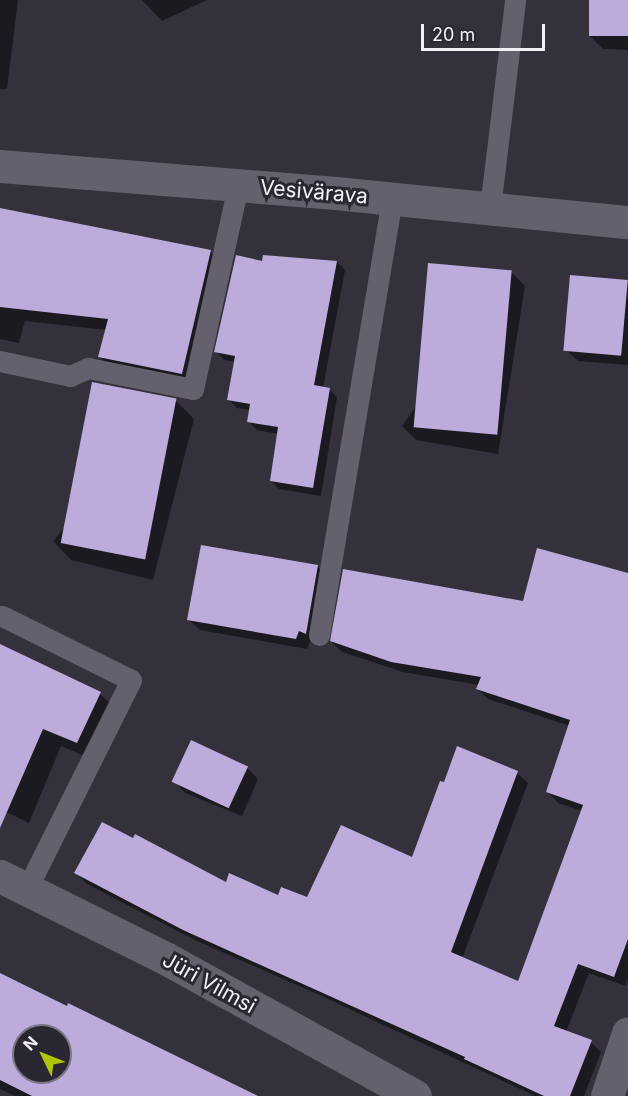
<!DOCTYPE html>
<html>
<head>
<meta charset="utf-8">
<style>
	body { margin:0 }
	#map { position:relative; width:628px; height:1096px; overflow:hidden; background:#34313c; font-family:Inter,sans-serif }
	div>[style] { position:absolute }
	.shadow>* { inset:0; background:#0007 }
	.building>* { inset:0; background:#bcabdb; transform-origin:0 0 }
	.lane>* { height:21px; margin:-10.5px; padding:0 10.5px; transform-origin:10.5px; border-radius:10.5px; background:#64606d }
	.street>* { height:33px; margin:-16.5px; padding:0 16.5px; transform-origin:16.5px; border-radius:16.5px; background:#64606d }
	.secondary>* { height:33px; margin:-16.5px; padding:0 16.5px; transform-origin:16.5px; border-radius:16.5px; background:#64606d }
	span { translate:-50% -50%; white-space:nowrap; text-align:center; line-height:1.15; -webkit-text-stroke:6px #2a2732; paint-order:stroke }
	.street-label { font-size:21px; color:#f3f0f8 }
	.north { position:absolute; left:12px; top:1024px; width:60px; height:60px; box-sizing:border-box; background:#2a2732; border:2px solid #7a7781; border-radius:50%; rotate:313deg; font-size:16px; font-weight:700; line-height:24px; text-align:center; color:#f3f0f8 }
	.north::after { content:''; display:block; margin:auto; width:21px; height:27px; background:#afc507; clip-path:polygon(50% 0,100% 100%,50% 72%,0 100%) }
	.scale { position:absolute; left:421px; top:24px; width:124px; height:27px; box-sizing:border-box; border:3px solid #f3f0f8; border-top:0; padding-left:8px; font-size:18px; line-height:21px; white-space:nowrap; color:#f3f0f8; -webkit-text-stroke:4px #2a2732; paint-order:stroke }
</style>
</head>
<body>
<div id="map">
	<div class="shadow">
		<i style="clip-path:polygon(0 0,18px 0,7px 89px,0 89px)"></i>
		<i style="clip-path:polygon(142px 0,207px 0,162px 21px)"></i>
		<i style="clip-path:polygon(591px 0,628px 0,628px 50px,603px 49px,590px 36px)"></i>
		<i style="clip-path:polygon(0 210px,210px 251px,224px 264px,196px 387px,113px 370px,100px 357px,106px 330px,25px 321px,19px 343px,0 339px)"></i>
		<i style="clip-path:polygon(263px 262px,337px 262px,345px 270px,323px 388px,329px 389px,337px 397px,321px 496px,279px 489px,271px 481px,279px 434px,257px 430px,249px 422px,251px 410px,237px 408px,229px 400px,236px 362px,224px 360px,216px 351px)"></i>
		<i style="clip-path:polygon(511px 272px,525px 286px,498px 454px,416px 440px,402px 426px)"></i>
		<i style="clip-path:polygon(628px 282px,628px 365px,578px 361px,567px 351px)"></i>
		<i style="clip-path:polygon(175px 400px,194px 419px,153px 580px,71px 560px,53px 541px)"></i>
		<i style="clip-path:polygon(317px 566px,328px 577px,317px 643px,310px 641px,307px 649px,200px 630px,189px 620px)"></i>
		<i style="clip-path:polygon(628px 574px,628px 978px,625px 986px,589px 973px,566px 1032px,591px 1042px,601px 1052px,584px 1096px,535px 1096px,324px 997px,195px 940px,87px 884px,76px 873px,226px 884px,279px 897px,308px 899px,413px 859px,458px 748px,517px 773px,528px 783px,462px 959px,519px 983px,582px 811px,558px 803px,548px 792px,570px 726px,488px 699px,478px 689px,479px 685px,403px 672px,342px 652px,331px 641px,524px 603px)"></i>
		<i style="clip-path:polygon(0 646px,100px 694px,119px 712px,96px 761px,61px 746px,29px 823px,0 809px)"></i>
		<i style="clip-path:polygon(247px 768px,258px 779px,242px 816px,185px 793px,175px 782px)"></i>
		<i style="clip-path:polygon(evenodd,0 974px,2px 975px,254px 1096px,15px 1096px,0 1089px,0 974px,24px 1036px,60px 1036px,60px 1072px,24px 1072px,24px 1036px)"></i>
	</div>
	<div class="building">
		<i style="left:589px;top:0;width:39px;height:36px"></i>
		<i style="clip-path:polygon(0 208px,211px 250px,182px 374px,98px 357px,108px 319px,0 307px)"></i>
		<i style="clip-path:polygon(236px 255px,262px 261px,263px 255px,337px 261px,314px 385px,330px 388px,313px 488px,270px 481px,278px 427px,247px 422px,250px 404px,227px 400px,235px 356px,214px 352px)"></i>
		<i style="left:428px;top:263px;width:84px;height:165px;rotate:5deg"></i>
		<i style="left:570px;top:275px;width:58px;height:76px;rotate:5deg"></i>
		<i style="left:92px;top:382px;width:86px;height:164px;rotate:11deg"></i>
		<i style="clip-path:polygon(201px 545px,318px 565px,306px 634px,299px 631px,296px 639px,187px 620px)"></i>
		<i style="clip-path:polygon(537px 548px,628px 573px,628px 939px,614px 977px,578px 964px,554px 1026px,592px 1040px,570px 1096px,544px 1096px,464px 1059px,465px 1057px,183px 930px,74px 873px,102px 822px,133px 838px,135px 834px,226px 882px,229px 873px,278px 895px,281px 887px,307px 897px,341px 825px,412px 857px,440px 781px,444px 782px,457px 746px,518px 771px,451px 952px,518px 981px,583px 805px,546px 792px,570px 720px,476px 689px,481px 677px,391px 662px,330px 641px,343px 569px,523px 601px)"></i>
		<i style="clip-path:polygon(0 644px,101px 692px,77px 743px,43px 729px,0 828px)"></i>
		<i style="left:191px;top:740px;width:63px;height:46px;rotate:25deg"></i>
		<i style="clip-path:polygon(evenodd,0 973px,67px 1006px,68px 1003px,258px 1096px,32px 1096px,0 1080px,0 973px,24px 1036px,60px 1036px,60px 1072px,24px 1072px,24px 1036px)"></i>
	</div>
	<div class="lane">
		<i style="left:490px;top:208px;width:209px;rotate:-83.1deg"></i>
		<i style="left:0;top:361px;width:72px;rotate:12.1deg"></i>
		<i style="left:70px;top:376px;width:20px;rotate:-24deg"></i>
		<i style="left:88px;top:368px;width:107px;rotate:11.3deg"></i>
		<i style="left:193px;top:389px;width:208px;rotate:-77.5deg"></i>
		<i style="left:2px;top:616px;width:144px;rotate:26.4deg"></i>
		<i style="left:131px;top:680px;width:233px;rotate:116.5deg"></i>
		<i style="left:319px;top:635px;width:442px;rotate:-80.5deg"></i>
	</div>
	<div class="street">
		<i style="left:0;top:166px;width:346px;rotate:4.6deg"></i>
		<i style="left:345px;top:194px;width:284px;rotate:5.7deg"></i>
	</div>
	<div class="secondary">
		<i style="left:0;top:876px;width:186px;rotate:26.4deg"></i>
		<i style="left:167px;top:959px;width:283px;rotate:28.9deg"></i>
		<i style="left:607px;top:1096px;width:66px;rotate:-71.6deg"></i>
	</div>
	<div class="street-label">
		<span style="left:314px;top:192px;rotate:5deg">Vesivärava</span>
		<span style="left:209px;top:983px;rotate:29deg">Jüri Vilmsi</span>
	</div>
	<div class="north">N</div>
	<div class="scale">20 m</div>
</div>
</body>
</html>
